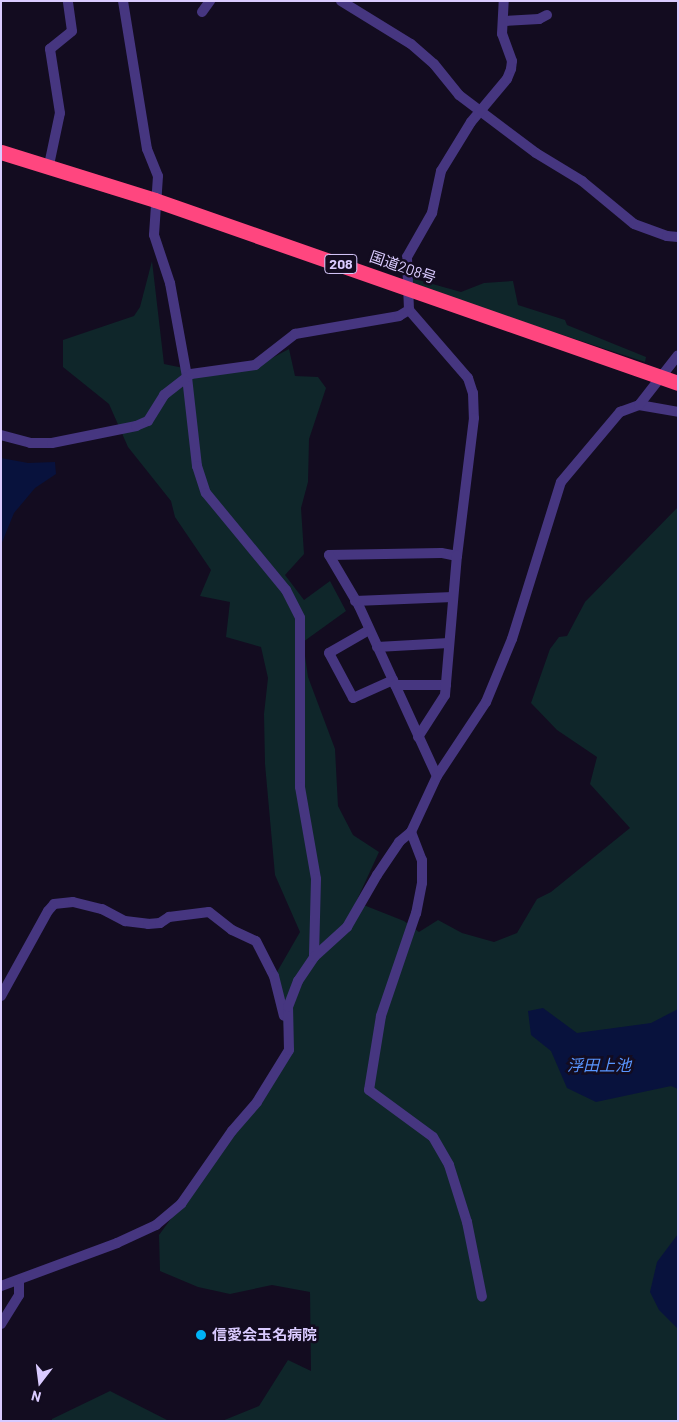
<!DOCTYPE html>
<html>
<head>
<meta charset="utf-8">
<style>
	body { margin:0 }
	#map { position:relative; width:679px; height:1422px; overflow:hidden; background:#130c20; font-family:Barlow,"Noto Sans JP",sans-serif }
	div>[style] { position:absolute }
	.green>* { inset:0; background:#0f262a }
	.water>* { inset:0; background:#08123d }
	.street>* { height:10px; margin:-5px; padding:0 5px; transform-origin:5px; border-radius:5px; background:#463680 }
	.highway>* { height:15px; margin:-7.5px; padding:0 7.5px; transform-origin:7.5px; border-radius:7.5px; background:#ff467f }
	.dots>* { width:14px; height:14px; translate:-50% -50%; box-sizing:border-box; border:2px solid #130c20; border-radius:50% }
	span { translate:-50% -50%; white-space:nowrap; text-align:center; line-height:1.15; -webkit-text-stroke:5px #130c20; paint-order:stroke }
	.shield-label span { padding:1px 4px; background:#130c20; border:1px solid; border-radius:4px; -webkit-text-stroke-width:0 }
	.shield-label { font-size:14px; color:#dacbff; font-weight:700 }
	.street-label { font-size:15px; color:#dacbff }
	.poi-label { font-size:15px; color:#dacbff; font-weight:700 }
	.left { translate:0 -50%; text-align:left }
	.water-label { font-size:16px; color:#5996ff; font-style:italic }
	.frame { position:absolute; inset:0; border:2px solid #dacbff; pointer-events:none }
	.north { position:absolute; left:15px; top:1357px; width:50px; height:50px; -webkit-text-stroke:4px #130c20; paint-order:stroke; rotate:195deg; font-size:14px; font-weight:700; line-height:20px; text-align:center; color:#dacbff }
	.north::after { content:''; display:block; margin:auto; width:18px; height:22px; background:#dacbff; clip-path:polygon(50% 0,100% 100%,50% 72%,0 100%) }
</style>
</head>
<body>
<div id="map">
	<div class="green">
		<i style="clip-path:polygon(152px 261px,164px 364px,193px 370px,251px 369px,289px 349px,295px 376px,318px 377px,326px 388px,309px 439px,308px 482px,301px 508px,304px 554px,285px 575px,304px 600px,330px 581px,346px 611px,303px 642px,308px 677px,335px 749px,338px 806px,353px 835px,379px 852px,356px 902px,404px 921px,419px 932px,438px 920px,462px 933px,494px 942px,517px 933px,537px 899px,551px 892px,630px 828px,590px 784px,597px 757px,557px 730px,531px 703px,550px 649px,559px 637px,567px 636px,585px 602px,678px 507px,678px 1421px,222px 1421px,259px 1406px,288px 1360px,311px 1371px,310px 1292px,272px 1285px,230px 1294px,198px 1287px,160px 1271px,159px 1235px,257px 1102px,286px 1045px,277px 972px,300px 932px,275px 875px,265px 764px,264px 714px,268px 678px,261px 647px,226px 637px,230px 602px,200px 596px,211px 570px,175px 517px,171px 501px,128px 447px,109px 404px,63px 367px,63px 340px,134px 316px,140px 307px)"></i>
		<i style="clip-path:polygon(411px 278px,461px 292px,484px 283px,513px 281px,518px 305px,565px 320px,567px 325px,646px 357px,645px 362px,411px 285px)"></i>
		<i style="clip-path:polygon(110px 1391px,169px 1421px,52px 1421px,52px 1419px)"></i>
	</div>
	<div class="water">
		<i style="clip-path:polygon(1px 458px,28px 463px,55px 462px,56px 474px,35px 488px,14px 513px,1px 545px)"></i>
		<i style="clip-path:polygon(543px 1008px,577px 1033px,651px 1023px,678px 1009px,678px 1089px,671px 1086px,596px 1102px,567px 1088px,551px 1051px,531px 1035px,528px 1011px)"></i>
		<i style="clip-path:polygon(678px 1234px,678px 1329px,659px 1310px,650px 1292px,657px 1262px)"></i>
	</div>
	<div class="street">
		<i style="left:123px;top:1px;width:150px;rotate:80.8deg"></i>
		<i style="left:147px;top:149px;width:29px;rotate:68deg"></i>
		<i style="left:158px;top:176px;width:59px;rotate:93.9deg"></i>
		<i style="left:154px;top:235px;width:51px;rotate:71.6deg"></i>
		<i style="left:170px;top:283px;width:96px;rotate:79.7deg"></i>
		<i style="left:187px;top:377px;width:90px;rotate:83.6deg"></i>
		<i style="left:197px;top:466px;width:28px;rotate:72deg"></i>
		<i style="left:206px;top:493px;width:126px;rotate:50.5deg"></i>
		<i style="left:286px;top:590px;width:31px;rotate:63deg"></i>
		<i style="left:300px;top:618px;width:169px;rotate:90deg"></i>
		<i style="left:300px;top:787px;width:93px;rotate:80.1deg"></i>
		<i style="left:316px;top:879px;width:78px;rotate:91.5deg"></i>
		<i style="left:341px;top:1px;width:82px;rotate:31.6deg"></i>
		<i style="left:411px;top:44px;width:30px;rotate:41deg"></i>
		<i style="left:434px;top:64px;width:40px;rotate:51deg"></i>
		<i style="left:459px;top:95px;width:96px;rotate:37deg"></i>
		<i style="left:536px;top:153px;width:54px;rotate:31.3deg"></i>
		<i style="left:582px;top:181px;width:67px;rotate:39.6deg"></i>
		<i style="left:634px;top:224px;width:35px;rotate:20deg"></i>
		<i style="left:667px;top:236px;width:11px;rotate:5deg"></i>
		<i style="left:202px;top:12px;width:14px;rotate:-54deg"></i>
		<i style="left:503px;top:21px;width:36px;rotate:-3deg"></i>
		<i style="left:539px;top:19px;width:9px;rotate:-27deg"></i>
		<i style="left:49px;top:165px;width:53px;rotate:-78.1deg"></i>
		<i style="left:60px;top:113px;width:65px;rotate:-98.9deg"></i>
		<i style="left:50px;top:49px;width:28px;rotate:-39deg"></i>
		<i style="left:72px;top:31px;width:30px;rotate:-98deg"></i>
		<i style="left:409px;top:310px;width:90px;rotate:49.1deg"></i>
		<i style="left:468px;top:378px;width:16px;rotate:72deg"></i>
		<i style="left:473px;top:393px;width:25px;rotate:88deg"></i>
		<i style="left:474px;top:418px;width:139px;rotate:97deg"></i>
		<i style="left:457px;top:556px;width:16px;rotate:-169deg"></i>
		<i style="left:441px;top:553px;width:112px;rotate:179deg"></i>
		<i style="left:329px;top:555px;width:59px;rotate:59.5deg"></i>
		<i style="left:359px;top:606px;width:187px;rotate:65.4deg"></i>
		<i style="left:409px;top:310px;width:53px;rotate:-92.2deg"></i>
		<i style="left:407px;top:257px;width:51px;rotate:-60.4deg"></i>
		<i style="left:432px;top:213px;width:43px;rotate:-77.9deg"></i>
		<i style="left:441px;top:171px;width:57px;rotate:-58.5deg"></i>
		<i style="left:471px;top:122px;width:56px;rotate:-50.1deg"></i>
		<i style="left:507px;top:79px;width:11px;rotate:-68deg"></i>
		<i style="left:511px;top:69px;width:8px;rotate:-83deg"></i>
		<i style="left:512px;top:61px;width:29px;rotate:-110deg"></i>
		<i style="left:502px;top:34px;width:33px;rotate:-87deg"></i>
		<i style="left:639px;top:405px;width:40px;rotate:10deg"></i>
		<i style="left:1px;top:435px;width:30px;rotate:15deg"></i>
		<i style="left:30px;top:443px;width:22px"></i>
		<i style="left:52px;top:443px;width:86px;rotate:-11.4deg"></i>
		<i style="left:136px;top:426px;width:13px;rotate:-23deg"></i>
		<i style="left:148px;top:421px;width:31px;rotate:-58deg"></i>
		<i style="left:164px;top:395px;width:34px;rotate:-38deg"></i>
		<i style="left:191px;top:374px;width:65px;rotate:-8deg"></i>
		<i style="left:255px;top:365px;width:51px;rotate:-37.8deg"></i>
		<i style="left:295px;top:334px;width:106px;rotate:-9.8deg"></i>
		<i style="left:399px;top:316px;width:12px;rotate:-31deg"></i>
		<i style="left:355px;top:601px;width:98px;rotate:-2.3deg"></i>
		<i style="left:369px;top:630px;width:46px;rotate:150.1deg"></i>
		<i style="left:329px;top:653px;width:51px;rotate:61.9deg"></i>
		<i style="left:353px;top:698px;width:44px;rotate:-24.2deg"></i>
		<i style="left:377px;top:647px;width:72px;rotate:-3.2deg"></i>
		<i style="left:395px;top:685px;width:51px"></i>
		<i style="left:418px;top:737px;width:50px;rotate:-57.3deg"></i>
		<i style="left:445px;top:695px;width:140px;rotate:-85.1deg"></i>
		<i style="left:411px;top:832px;width:30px;rotate:69deg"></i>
		<i style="left:422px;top:860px;width:23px;rotate:90deg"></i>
		<i style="left:422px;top:883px;width:31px;rotate:101deg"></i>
		<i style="left:416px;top:913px;width:109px;rotate:108.8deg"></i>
		<i style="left:381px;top:1016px;width:75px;rotate:99.2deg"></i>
		<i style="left:369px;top:1090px;width:79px;rotate:36.3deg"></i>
		<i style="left:433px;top:1137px;width:32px;rotate:60deg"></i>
		<i style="left:449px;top:1165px;width:60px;rotate:72.5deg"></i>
		<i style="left:467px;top:1222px;width:76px;rotate:78.7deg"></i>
		<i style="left:1px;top:996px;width:97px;rotate:-61.1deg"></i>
		<i style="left:48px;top:911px;width:9px;rotate:-49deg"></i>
		<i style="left:54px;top:904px;width:19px;rotate:-6deg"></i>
		<i style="left:73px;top:902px;width:30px;rotate:14deg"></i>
		<i style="left:102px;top:909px;width:26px;rotate:28deg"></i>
		<i style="left:125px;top:921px;width:23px;rotate:7deg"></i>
		<i style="left:148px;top:924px;width:12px;rotate:-5deg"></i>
		<i style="left:160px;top:923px;width:11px;rotate:-34deg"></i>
		<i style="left:169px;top:917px;width:40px;rotate:-7.1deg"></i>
		<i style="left:209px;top:912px;width:29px;rotate:38deg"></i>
		<i style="left:232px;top:930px;width:26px;rotate:25deg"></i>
		<i style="left:256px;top:941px;width:39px;rotate:63deg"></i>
		<i style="left:274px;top:976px;width:41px;rotate:76deg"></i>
		<i style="left:1px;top:1286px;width:124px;rotate:-20.3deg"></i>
		<i style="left:117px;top:1243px;width:43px;rotate:-24.8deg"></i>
		<i style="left:156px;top:1225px;width:33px;rotate:-40deg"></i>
		<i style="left:181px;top:1204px;width:89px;rotate:-55.1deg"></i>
		<i style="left:232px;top:1131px;width:38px;rotate:-49deg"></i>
		<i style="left:257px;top:1102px;width:61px;rotate:-58.4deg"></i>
		<i style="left:289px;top:1050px;width:43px;rotate:-91.3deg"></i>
		<i style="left:288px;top:1007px;width:28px;rotate:-69deg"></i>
		<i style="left:298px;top:981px;width:29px;rotate:-56deg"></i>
		<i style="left:314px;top:957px;width:45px;rotate:-42.3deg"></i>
		<i style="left:347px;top:927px;width:60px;rotate:-60deg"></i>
		<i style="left:377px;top:875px;width:40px;rotate:-56deg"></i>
		<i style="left:399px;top:842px;width:16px;rotate:-40deg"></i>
		<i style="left:411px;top:832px;width:62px;rotate:-65.1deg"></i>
		<i style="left:437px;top:776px;width:89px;rotate:-56.5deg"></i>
		<i style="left:486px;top:702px;width:68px;rotate:-67.6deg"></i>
		<i style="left:512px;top:639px;width:164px;rotate:-72.7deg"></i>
		<i style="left:561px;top:482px;width:92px;rotate:-49.9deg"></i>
		<i style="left:620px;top:412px;width:20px;rotate:-20deg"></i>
		<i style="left:639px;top:405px;width:63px;rotate:-52deg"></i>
		<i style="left:1px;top:1324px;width:34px;rotate:-58deg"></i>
		<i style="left:19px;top:1295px;width:13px;rotate:-90deg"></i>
	</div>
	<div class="highway">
		<i style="left:1px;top:152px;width:161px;rotate:17.3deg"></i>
		<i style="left:155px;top:200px;width:554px;rotate:19.29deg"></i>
	</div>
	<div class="dots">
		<i style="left:201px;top:1335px;background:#00b3f6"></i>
	</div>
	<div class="shield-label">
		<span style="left:341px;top:264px">208</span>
	</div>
	<div class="street-label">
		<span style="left:403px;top:267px;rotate:19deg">国道208号</span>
	</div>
	<div class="poi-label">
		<span class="left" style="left:212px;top:1335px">信愛会玉名病院</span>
	</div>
	<div class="water-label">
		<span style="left:599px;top:1065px">浮田上池</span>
	</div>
	<div class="frame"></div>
	<div class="north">N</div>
</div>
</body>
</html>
